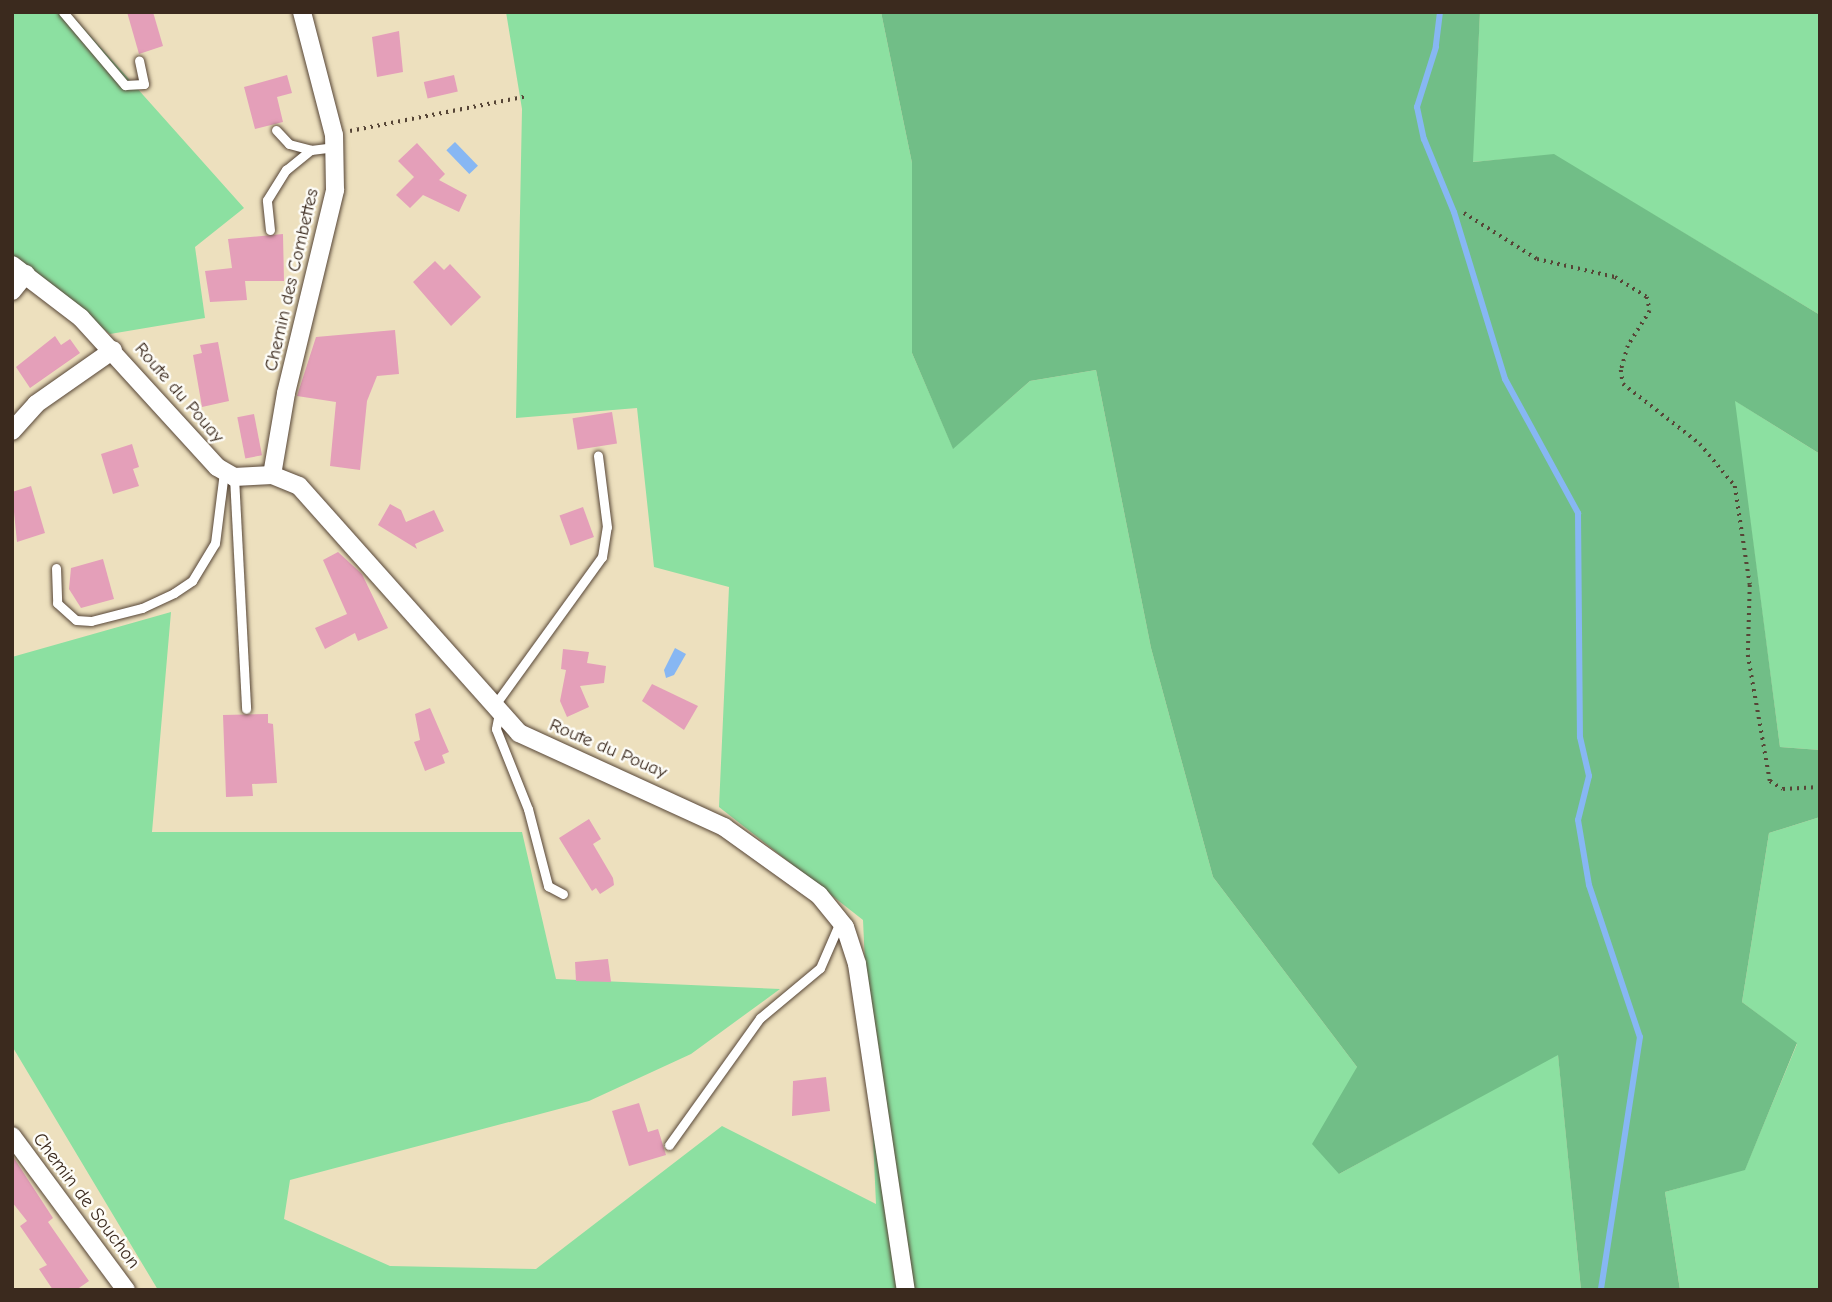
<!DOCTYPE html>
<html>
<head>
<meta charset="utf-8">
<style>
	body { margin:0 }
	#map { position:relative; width:1832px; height:1302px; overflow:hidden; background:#ede0be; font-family:"Comic Neue",sans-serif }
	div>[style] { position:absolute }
	.green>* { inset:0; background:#8ce0a1 }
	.forest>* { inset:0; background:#71be87 }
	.water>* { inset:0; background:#87b7f3; transform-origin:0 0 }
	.stream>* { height:6px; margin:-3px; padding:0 3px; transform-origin:3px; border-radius:3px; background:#87b7f3 }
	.building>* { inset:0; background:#e49fb9; transform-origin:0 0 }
	.path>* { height:3.5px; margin-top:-1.75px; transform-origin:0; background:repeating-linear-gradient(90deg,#564536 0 2px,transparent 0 7px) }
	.roads { filter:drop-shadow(0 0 2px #564536) drop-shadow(0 0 2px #564536) }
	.service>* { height:9px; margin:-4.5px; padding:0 4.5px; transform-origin:4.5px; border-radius:4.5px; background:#fff }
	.minor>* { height:18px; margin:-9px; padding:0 9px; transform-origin:9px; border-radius:9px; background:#fff }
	span { translate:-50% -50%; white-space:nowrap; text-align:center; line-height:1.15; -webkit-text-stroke:5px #fdfcf7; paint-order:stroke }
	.street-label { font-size:19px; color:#3b2a1e }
	.frame { position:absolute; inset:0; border:14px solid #3b2a1e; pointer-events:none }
</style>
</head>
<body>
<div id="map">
	<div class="green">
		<i style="clip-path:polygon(12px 12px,69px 12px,244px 208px,195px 247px,205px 318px,110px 334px,12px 257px)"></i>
		<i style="clip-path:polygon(506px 12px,881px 12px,912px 163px,912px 353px,953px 448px,1030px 381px,1096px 370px,1151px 648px,1213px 877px,1357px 1067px,1339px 1174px,1558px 1054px,1581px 1290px,158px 1290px,12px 1046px,12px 657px,171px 612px,152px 832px,522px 832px,556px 979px,780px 989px,691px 1054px,589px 1101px,290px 1180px,284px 1219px,390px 1266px,536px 1269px,722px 1126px,876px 1204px,863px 920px,719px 807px,729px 587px,654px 567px,637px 408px,516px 418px,522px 109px)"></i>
		<i style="clip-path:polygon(1480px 12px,1820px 12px,1820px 315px,1554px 155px,1472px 162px)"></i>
		<i style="clip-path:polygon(1734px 400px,1820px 454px,1820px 750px,1780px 747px)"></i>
		<i style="clip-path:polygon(1820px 817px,1820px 1290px,1680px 1290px,1665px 1192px,1745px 1169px,1797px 1044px,1742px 1002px,1769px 833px)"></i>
	</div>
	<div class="forest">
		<i style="clip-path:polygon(881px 12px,1480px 12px,1473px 162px,1554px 154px,1820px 315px,1820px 454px,1735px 401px,1780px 747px,1820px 750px,1820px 817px,1769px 833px,1742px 1002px,1797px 1043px,1745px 1170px,1665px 1192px,1680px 1290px,1581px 1290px,1558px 1055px,1339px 1174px,1312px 1144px,1357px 1067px,1213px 877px,1151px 648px,1096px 370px,1030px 381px,953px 449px,912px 353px,912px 163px)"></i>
	</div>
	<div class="water">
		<i style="left:455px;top:142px;width:33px;height:12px;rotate:46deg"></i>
		<i style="clip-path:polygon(675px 648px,686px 654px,674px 675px,666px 678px,664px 670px)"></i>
	</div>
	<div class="stream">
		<i style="left:1440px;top:12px;width:35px;rotate:97deg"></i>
		<i style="left:1436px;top:47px;width:63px;rotate:107.6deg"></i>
		<i style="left:1417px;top:107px;width:33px;rotate:78deg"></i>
		<i style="left:1424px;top:139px;width:79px;rotate:67.7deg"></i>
		<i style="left:1454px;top:212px;width:175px;rotate:73deg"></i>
		<i style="left:1505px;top:379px;width:153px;rotate:61.4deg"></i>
		<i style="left:1578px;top:513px;width:224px;rotate:89.5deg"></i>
		<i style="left:1580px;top:737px;width:40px;rotate:77deg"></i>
		<i style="left:1589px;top:776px;width:45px;rotate:104deg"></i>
		<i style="left:1578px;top:820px;width:66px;rotate:80.4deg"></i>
		<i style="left:1589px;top:885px;width:160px;rotate:71.5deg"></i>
		<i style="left:1640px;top:1037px;width:256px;rotate:98.8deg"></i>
	</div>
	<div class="building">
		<i style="clip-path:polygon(127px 12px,153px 12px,163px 46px,139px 54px)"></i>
		<i style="clip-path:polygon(399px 31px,403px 72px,377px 77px,372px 37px)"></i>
		<i style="clip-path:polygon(287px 75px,292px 93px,277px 97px,283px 122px,255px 129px,244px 87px)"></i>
		<i style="left:454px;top:75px;width:17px;height:31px;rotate:77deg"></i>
		<i style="clip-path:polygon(417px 143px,445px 174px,439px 180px,467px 195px,459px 212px,423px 195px,410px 208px,396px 195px,414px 177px,398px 161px)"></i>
		<i style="clip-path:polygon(283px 234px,284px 281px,245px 281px,247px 300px,210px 302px,205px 271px,232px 268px,228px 239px)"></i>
		<i style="clip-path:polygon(435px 261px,444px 270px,450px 264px,481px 297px,451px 326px,413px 282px)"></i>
		<i style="clip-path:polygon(395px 330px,399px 374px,377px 376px,367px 401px,360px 470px,330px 466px,336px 402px,297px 396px,316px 337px)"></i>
		<i style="clip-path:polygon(55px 336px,61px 345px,70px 339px,80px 353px,30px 388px,16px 367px)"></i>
		<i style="clip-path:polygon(218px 342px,229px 401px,202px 407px,193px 355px,202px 353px,200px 345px)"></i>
		<i style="left:612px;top:412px;width:32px;height:40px;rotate:81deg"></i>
		<i style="left:254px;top:414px;width:42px;height:17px;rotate:79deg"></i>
		<i style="clip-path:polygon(132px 444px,139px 467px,133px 469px,139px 486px,113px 494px,101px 454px)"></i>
		<i style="clip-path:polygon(31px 486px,45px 533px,17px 542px,12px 492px)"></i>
		<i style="clip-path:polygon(390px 504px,401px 510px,406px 522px,434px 510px,444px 531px,415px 544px,417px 549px,378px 525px)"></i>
		<i style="left:583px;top:507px;width:32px;height:25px;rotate:70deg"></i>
		<i style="clip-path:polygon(338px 552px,362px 574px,388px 628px,358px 641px,355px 633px,325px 649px,315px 628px,347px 614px,323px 560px)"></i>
		<i style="clip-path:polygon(103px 559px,114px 599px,81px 608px,69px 589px,71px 568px)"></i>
		<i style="clip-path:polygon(563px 649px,589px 652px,587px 663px,606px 666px,604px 683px,580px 686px,589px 707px,567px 717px,560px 701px,566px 670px,561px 669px)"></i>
		<i style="clip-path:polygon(652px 684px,698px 706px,684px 730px,642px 701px)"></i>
		<i style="clip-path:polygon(430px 708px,449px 752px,442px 755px,445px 763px,425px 771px,414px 742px,420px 740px,415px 714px)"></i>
		<i style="clip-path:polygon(268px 714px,268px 723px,273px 724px,277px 783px,252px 784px,253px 796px,226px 797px,223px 715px)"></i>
		<i style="clip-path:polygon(589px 819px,601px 839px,593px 844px,613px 878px,614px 885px,600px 894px,596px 888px,592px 891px,559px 838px)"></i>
		<i style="clip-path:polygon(608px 959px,611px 982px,576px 981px,575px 962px)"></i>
		<i style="clip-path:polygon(826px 1077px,830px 1111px,792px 1116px,793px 1081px)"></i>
		<i style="clip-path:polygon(639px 1103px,648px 1132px,658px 1129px,666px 1155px,629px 1166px,612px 1111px)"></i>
		<i style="clip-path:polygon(12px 1155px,53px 1218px,48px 1222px,89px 1281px,76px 1290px,53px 1290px,39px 1269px,47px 1265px,20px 1226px,27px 1221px,12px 1202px)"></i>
	</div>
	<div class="path">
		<i style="left:350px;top:131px;width:181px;rotate:-11.1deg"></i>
		<i style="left:1464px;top:213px;width:86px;rotate:32.2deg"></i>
		<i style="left:1537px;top:259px;width:80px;rotate:13deg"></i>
		<i style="left:1615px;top:277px;width:38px;rotate:32deg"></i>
		<i style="left:1647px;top:297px;width:14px;rotate:78deg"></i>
		<i style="left:1650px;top:311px;width:41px;rotate:122.2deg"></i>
		<i style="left:1628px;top:346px;width:25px;rotate:106deg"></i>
		<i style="left:1621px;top:370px;width:14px;rotate:82deg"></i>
		<i style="left:1623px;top:384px;width:98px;rotate:37.9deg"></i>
		<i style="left:1700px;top:444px;width:55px;rotate:50.2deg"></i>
		<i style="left:1735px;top:486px;width:100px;rotate:81.4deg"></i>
		<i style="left:1750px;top:585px;width:70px;rotate:91.6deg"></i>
		<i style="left:1748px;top:655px;width:128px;rotate:80.1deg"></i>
		<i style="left:1770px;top:781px;width:15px;rotate:32deg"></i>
		<i style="left:1783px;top:789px;width:37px;rotate:-3deg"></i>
	</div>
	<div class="roads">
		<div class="service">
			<i style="left:63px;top:12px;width:96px;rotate:49.7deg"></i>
			<i style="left:125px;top:85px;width:19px;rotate:-3deg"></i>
			<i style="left:144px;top:84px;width:24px;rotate:-102deg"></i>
			<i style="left:276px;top:130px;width:19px;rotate:47deg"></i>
			<i style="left:289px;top:144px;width:23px;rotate:15deg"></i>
			<i style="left:270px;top:230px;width:30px;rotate:-96deg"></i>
			<i style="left:267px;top:200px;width:36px;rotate:-58deg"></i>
			<i style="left:286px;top:170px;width:32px;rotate:-39deg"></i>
			<i style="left:311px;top:150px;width:24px;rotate:-7deg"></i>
			<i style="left:234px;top:477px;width:232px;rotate:87deg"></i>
			<i style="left:56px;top:568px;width:35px;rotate:88deg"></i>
			<i style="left:57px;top:603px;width:25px;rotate:42deg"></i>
			<i style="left:76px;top:620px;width:15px;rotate:4deg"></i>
			<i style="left:91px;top:621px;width:53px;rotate:-14.3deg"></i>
			<i style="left:142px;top:608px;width:35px;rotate:-25deg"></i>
			<i style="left:174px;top:593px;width:22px;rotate:-34deg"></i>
			<i style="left:192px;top:581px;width:44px;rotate:-58.8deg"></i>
			<i style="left:215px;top:543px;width:72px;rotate:-82.8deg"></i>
			<i style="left:494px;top:706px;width:184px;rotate:-54.1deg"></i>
			<i style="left:602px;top:557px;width:30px;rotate:-81deg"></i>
			<i style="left:607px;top:527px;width:72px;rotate:-97.2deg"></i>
			<i style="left:499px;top:713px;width:16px;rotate:101deg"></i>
			<i style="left:496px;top:729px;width:86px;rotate:68.2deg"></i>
			<i style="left:528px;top:809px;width:80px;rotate:75.4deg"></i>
			<i style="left:548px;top:886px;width:17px;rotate:28deg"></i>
			<i style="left:669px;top:1145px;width:156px;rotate:-54.4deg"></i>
			<i style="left:760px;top:1018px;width:78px;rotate:-39.8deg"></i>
			<i style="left:820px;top:968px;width:50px;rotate:-66.5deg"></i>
		</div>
		<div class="minor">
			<i style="left:12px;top:265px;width:87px;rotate:37.5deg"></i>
			<i style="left:81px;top:318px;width:202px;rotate:47.6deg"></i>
			<i style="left:217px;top:467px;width:20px;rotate:30deg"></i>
			<i style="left:234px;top:477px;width:38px;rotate:-3deg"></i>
			<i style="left:272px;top:475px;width:29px;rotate:22deg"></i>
			<i style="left:299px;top:486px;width:331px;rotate:48.3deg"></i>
			<i style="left:519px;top:733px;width:226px;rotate:24.6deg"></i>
			<i style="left:724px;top:827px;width:117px;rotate:35.6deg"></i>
			<i style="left:819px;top:895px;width:41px;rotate:50.9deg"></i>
			<i style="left:845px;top:927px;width:39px;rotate:72deg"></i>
			<i style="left:857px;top:964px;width:330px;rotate:81.5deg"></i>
			<i style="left:12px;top:291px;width:22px;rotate:-51deg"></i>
			<i style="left:12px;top:431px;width:36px;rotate:-48deg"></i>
			<i style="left:36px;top:404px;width:94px;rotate:-35deg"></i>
			<i style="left:272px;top:475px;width:83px;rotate:-80.3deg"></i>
			<i style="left:286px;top:393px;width:209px;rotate:-76.4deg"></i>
			<i style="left:335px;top:190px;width:55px;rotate:-91deg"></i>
			<i style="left:334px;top:135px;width:127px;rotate:-104.6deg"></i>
			<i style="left:12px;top:1136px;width:192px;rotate:53.5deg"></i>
		</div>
	</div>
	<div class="street-label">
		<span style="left:292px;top:280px;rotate:-77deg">Chemin des Combettes</span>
		<span style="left:179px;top:393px;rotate:49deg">Route du Pouay</span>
		<span style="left:608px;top:749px;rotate:23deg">Route du Pouay</span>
		<span style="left:86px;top:1201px;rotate:53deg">Chemin de Souchon</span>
	</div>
	<div class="frame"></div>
</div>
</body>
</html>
